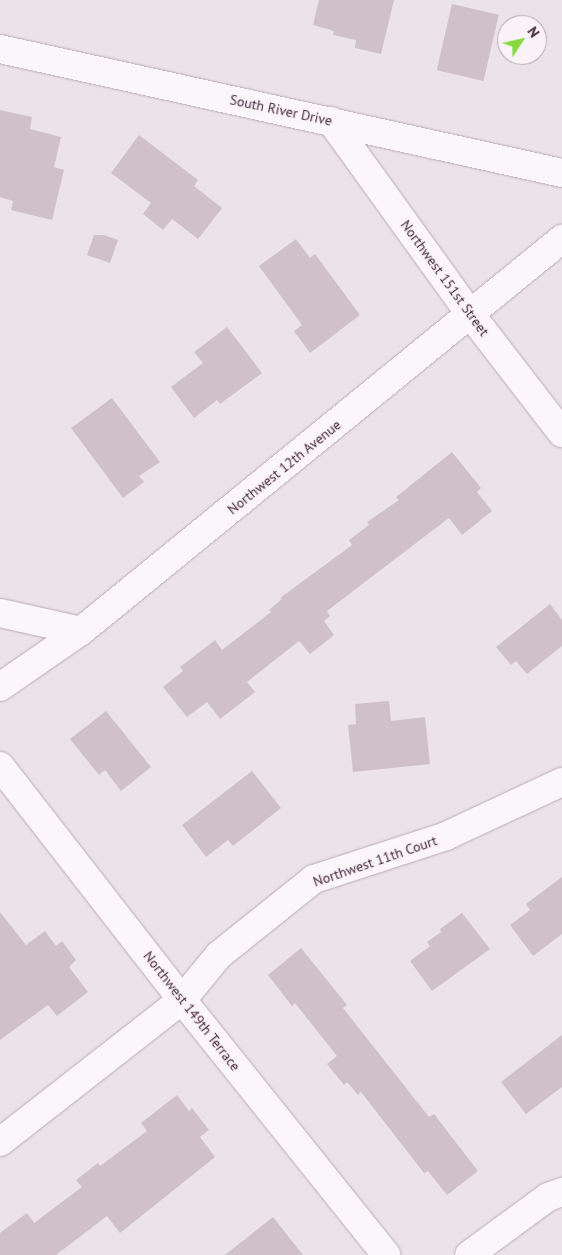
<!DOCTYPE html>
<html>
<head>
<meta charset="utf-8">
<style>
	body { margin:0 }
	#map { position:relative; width:562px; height:1255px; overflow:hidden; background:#ece3e9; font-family:"PT Sans",sans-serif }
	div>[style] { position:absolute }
	.building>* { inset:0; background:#cfc0ca; transform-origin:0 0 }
	.roads { filter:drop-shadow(0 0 1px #baabb5) drop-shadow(0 0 1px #baabb5) }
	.minor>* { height:28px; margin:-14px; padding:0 14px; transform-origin:14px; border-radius:14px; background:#faf6f9 }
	span { translate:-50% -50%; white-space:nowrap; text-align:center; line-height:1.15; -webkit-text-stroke:4px #f9f3f7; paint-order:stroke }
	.street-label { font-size:14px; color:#46293d }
	.north { position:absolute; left:497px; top:15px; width:50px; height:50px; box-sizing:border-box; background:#f9f3f7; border:1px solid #b1a2ad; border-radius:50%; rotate:55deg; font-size:14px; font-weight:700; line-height:20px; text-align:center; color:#46293d }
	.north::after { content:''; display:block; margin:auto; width:18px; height:22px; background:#87d841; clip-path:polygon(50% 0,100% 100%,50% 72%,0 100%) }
</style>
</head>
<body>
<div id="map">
	<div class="building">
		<i style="clip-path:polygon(319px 0,394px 0,381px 54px,355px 48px,356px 40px,333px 35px,334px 31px,313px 25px)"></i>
		<i style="left:452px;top:4px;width:48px;height:68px;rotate:13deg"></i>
		<i style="clip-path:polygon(0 110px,32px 117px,30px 129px,61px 137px,54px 167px,64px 170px,52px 220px,11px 210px,13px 201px,0 197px)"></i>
		<i style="clip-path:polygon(139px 135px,198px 180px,194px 186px,222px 208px,198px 239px,172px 219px,163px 230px,143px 214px,151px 203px,111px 173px)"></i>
		<i style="clip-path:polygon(94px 235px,104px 235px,118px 240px,110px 263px,87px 255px)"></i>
		<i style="clip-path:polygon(296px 239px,310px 258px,315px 254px,360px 315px,310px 353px,294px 331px,302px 325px,259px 266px)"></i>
		<i style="clip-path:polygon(227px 327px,262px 373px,220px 404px,217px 400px,194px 418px,171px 387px,203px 363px,194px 352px)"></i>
		<i style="clip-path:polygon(112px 398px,160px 462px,139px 476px,144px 482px,123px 498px,71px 428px)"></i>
		<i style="clip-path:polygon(452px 452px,481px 488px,477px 492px,492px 511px,462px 535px,449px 518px,378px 572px,327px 611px,330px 616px,324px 621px,334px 635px,310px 654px,299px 641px,247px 682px,255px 692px,220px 719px,207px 702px,187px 717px,163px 687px,183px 671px,180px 667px,215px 640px,222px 650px,271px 612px,269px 610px,282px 599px,280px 598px,352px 545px,349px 540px,369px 525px,367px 522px,399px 500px,396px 497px)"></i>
		<i style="clip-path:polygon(550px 604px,562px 620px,562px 646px,527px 674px,516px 661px,511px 665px,496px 647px)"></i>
		<i style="clip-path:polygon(389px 701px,391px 721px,425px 717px,430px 764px,353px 772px,348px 725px,356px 724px,355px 704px)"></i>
		<i style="clip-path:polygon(106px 711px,151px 767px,121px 791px,105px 770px,99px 775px,70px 739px)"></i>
		<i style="clip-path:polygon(252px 771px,281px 808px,233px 846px,228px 840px,206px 857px,182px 825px)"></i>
		<i style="clip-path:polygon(562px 877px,562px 934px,533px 956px,510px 925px,530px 910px,526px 904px)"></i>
		<i style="clip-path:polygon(0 912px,26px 945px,45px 931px,56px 946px,62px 941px,76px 960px,69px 967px,88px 992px,57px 1016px,48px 1005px,0 1040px)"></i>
		<i style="clip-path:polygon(462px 913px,490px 949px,432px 991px,410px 961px,430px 946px,427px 942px,441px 932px,440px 929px)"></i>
		<i style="clip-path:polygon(301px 948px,347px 1005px,343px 1008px,429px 1117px,434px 1114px,478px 1171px,447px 1195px,428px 1171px,424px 1173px,361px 1092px,358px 1095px,347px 1082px,344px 1085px,327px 1064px,337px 1056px,295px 1003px,292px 1006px,268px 975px)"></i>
		<i style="clip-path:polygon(562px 1035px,562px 1087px,526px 1114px,501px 1082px)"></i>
		<i style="clip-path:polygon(177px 1095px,189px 1111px,192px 1108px,209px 1130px,200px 1137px,215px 1157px,120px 1233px,107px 1216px,56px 1255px,0 1255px,0 1233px,27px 1213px,34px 1223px,82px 1187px,76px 1180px,98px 1163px,100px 1166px,147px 1131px,141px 1123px)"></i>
		<i style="clip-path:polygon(273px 1217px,303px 1255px,225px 1255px)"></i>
	</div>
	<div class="roads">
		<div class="minor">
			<i style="left:0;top:49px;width:576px;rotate:12.44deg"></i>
			<i style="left:331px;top:121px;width:239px;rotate:54.2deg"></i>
			<i style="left:471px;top:315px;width:149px;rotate:52.4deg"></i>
			<i style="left:0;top:613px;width:83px;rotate:12.5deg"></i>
			<i style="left:0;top:687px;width:98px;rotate:-34.7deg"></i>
			<i style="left:81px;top:631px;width:621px;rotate:-39.18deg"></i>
			<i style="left:0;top:766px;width:296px;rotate:52.1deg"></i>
			<i style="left:182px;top:1000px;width:327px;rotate:51.3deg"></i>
			<i style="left:0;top:1142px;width:231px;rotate:-38deg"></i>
			<i style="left:182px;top:1000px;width:58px;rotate:-50.6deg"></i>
			<i style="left:219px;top:955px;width:122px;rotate:-38.7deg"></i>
			<i style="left:314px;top:879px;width:139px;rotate:-18deg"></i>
			<i style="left:446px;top:836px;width:128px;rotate:-25deg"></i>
			<i style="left:469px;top:1255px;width:98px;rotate:-36.3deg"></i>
			<i style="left:548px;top:1197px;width:15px;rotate:-20deg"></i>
		</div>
	</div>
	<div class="street-label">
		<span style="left:281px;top:110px;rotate:12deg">South River Drive</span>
		<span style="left:445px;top:278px;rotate:54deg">Northwest 151st Street</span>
		<span style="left:284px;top:467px;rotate:-39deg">Northwest 12th Avenue</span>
		<span style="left:375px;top:861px;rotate:-19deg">Northwest 11th Court</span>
		<span style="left:192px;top:1011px;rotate:52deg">Northwest 149th Terrace</span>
	</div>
	<div class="north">N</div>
</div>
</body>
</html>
